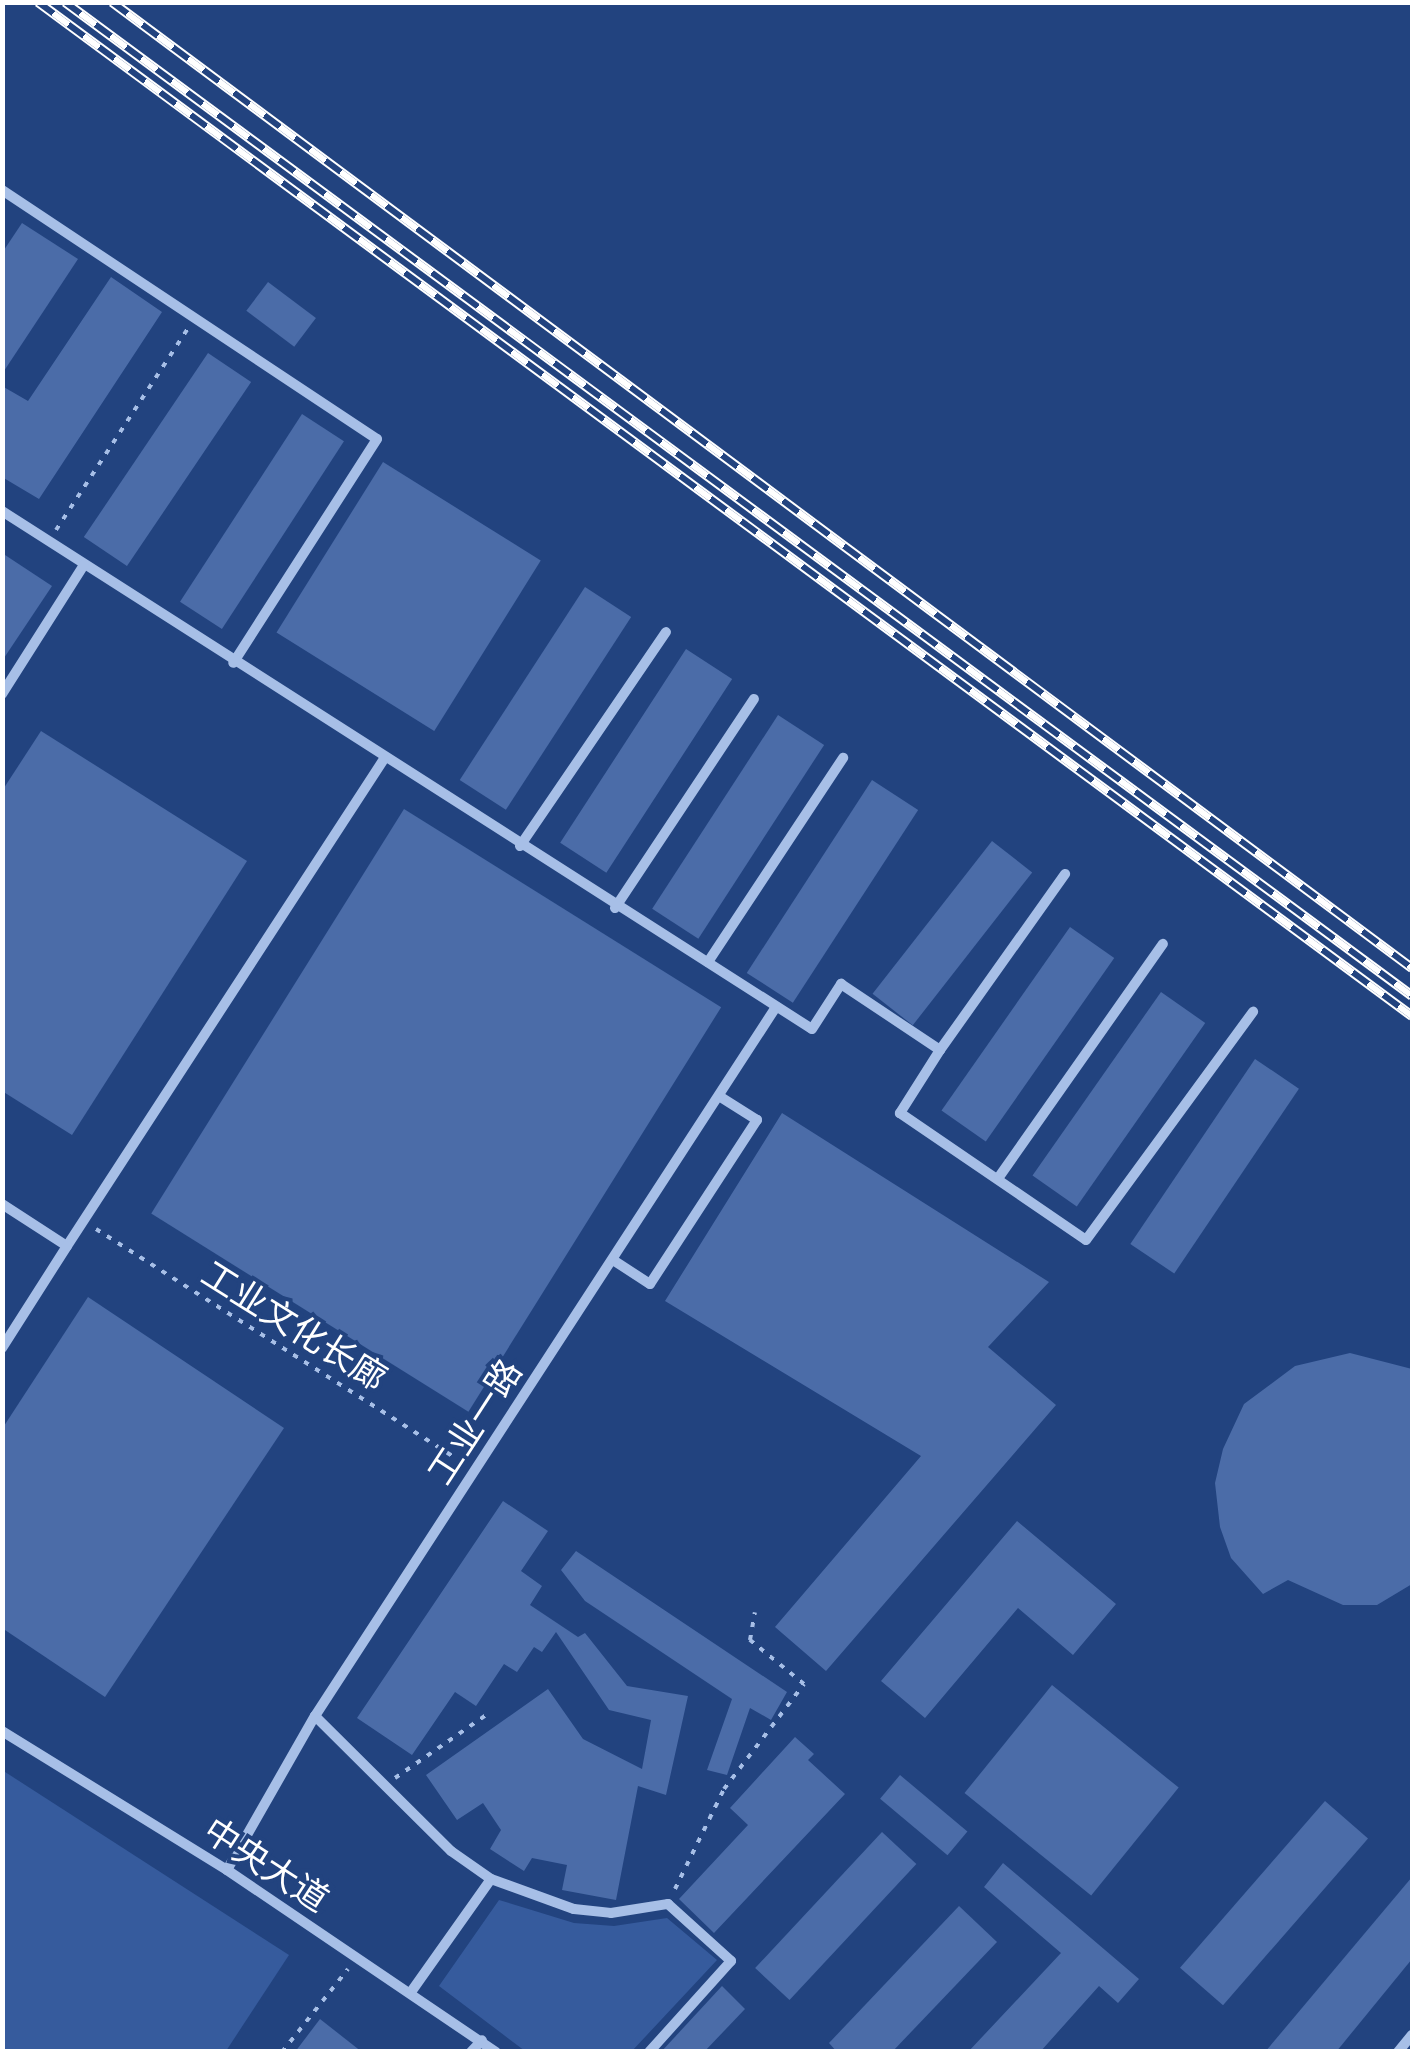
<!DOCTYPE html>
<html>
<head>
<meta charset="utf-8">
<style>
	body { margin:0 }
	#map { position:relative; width:1415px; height:2054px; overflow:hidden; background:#22437f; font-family:"Fira Sans","Noto Sans SC",sans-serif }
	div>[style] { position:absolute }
	.green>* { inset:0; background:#365b9d }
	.building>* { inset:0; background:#4b6ca8; transform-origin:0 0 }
	.path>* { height:4px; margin-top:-2px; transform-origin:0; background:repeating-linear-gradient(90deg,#a7bfe7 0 5px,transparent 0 13px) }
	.minor>* { height:10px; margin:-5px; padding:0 5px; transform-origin:5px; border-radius:5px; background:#a7bfe7 }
	.rail>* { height:10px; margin-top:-5px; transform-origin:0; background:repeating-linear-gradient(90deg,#22437f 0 19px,#fff 0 38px); box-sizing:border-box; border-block:2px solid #fff }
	span { translate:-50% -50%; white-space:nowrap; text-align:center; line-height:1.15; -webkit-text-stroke:8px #22437f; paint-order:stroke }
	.street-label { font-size:35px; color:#fff }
	.frame { position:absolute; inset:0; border:5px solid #fff; pointer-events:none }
</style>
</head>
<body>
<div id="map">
	<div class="green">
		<i style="clip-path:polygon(2px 1770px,289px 1955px,226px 2051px,3px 2051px)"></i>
		<i style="clip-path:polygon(499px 1900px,574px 1923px,614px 1926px,667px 1918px,717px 1960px,632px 2051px,525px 2051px,439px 1986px)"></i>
	</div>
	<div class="building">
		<i style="clip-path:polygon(22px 223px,78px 259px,2px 374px,2px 253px)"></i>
		<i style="clip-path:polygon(111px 277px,162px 312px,39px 499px,2px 477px,2px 386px,28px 401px)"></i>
		<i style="left:268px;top:282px;width:60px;height:36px;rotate:37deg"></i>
		<i style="left:208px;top:353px;width:52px;height:222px;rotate:34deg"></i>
		<i style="left:302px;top:414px;width:50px;height:224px;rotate:33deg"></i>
		<i style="left:383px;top:462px;width:186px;height:201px;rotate:32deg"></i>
		<i style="clip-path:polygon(2px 553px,52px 586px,2px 661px)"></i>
		<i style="left:585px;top:587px;width:55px;height:230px;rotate:33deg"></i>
		<i style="left:686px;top:649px;width:55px;height:231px;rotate:33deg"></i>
		<i style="left:778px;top:715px;width:55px;height:231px;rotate:33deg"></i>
		<i style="clip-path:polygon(41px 731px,247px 861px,72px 1135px,2px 1091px,2px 791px)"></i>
		<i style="left:872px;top:780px;width:55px;height:230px;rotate:33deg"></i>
		<i style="left:404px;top:809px;width:374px;height:477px;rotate:32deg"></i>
		<i style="left:992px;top:841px;width:51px;height:194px;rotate:38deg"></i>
		<i style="left:1070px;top:927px;width:54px;height:224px;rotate:35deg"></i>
		<i style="left:1161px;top:992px;width:54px;height:224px;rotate:35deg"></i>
		<i style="left:1255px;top:1059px;width:53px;height:223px;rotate:34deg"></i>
		<i style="clip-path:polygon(782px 1113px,1049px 1282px,988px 1347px,1056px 1405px,826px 1671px,775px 1627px,921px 1456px,665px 1301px)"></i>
		<i style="clip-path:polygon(88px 1297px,284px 1428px,105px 1697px,2px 1628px,2px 1429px)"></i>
		<i style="clip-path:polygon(1350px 1353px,1412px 1369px,1412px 1584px,1377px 1605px,1343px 1605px,1288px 1580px,1263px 1594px,1231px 1558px,1220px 1527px,1215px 1483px,1223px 1449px,1244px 1404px,1295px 1366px)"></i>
		<i style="clip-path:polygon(503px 1501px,548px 1531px,521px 1571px,542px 1586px,530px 1605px,578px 1637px,585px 1633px,627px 1686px,688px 1696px,666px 1795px,638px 1786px,616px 1900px,562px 1890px,567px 1865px,532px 1858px,524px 1871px,490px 1849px,501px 1830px,483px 1803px,457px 1820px,426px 1775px,548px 1689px,583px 1739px,642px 1769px,651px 1720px,609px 1710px,556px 1632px,542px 1652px,534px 1647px,517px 1672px,504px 1664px,476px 1706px,455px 1692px,412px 1755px,357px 1718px)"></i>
		<i style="clip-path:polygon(1017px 1521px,1116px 1604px,1073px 1655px,1018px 1608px,925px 1718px,881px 1681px)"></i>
		<i style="clip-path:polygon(576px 1551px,787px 1692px,771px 1720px,750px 1708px,727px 1775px,707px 1770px,732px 1699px,585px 1601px,561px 1570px)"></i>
		<i style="left:1052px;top:1685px;width:163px;height:139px;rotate:39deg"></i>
		<i style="clip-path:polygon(795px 1737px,814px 1754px,808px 1760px,845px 1794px,714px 1933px,679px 1899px,748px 1825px,730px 1808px)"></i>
		<i style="left:900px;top:1775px;width:88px;height:31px;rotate:40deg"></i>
		<i style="left:1325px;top:1801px;width:57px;height:221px;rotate:41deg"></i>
		<i style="left:882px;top:1832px;width:47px;height:186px;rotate:43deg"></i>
		<i style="clip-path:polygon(1003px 1863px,1139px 1979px,1118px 2003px,1099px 1986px,1040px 2052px,968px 2052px,1061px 1953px,984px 1887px)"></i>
		<i style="clip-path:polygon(1412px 1877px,1412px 1959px,1336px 2052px,1265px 2052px)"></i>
		<i style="clip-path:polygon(959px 1906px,997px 1942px,892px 2052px,837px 2052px,829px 2043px)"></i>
		<i style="clip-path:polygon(722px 1986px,745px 2009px,704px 2052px,661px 2052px)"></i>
		<i style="clip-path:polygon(320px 2019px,362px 2052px,295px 2052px)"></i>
	</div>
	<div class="path">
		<i style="left:56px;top:530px;width:241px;rotate:-56.8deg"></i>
		<i style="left:96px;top:1229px;width:436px;rotate:32.5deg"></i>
		<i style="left:395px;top:1778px;width:111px;rotate:-34.7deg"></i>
		<i style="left:675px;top:1889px;width:111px;rotate:-63.9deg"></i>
		<i style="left:724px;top:1789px;width:132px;rotate:-52.7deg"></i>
		<i style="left:804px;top:1684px;width:70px;rotate:-140.8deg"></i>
		<i style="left:750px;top:1640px;width:28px;rotate:-80deg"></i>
		<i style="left:282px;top:2052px;width:106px;rotate:-51.5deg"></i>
	</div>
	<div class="minor">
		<i style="left:2px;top:190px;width:450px;rotate:33.6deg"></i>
		<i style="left:377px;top:439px;width:266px;rotate:122.7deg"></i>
		<i style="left:2px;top:511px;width:961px;rotate:32.6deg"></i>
		<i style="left:812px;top:1029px;width:54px;rotate:-57.2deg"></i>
		<i style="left:841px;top:984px;width:119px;rotate:33.7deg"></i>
		<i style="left:940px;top:1050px;width:75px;rotate:122.4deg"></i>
		<i style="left:900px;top:1113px;width:225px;rotate:34.3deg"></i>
		<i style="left:1086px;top:1240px;width:283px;rotate:-53.8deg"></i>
		<i style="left:2px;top:694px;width:153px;rotate:-57.6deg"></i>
		<i style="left:520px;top:846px;width:259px;rotate:-55.7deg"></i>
		<i style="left:615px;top:908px;width:251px;rotate:-56.4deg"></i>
		<i style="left:708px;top:962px;width:245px;rotate:-56.5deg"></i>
		<i style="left:940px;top:1050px;width:216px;rotate:-54.6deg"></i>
		<i style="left:999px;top:1177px;width:285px;rotate:-54.9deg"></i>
		<i style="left:2px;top:1204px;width:77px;rotate:32.9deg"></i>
		<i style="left:67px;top:1246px;width:581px;rotate:-56.94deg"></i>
		<i style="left:613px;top:1260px;width:44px;rotate:33deg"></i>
		<i style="left:650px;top:1284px;width:196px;rotate:-56.9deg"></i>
		<i style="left:757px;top:1120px;width:45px;rotate:-147.7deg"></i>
		<i style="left:2px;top:1348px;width:121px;rotate:-57.5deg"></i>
		<i style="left:315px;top:1716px;width:192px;rotate:44.8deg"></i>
		<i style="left:451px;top:1851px;width:49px;rotate:35deg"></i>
		<i style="left:491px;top:1879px;width:88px;rotate:19.9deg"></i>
		<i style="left:574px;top:1909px;width:37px;rotate:6deg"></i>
		<i style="left:611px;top:1913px;width:58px;rotate:-9deg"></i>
		<i style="left:668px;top:1904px;width:85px;rotate:42.1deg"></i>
		<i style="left:731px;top:1961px;width:122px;rotate:132deg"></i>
		<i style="left:2px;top:1731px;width:264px;rotate:31.7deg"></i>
		<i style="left:227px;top:1870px;width:325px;rotate:34.1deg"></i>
		<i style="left:227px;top:1870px;width:177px;rotate:-60.3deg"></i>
		<i style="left:315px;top:1716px;width:846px;rotate:-56.97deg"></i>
		<i style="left:411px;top:1992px;width:138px;rotate:-54.7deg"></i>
		<i style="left:471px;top:2052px;width:16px;rotate:-47deg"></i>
		<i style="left:1398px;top:2052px;width:22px;rotate:-51deg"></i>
	</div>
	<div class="rail">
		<i style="left:38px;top:2px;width:1708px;rotate:36.43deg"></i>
		<i style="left:65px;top:2px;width:1674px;rotate:36.42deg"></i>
		<i style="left:112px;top:2px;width:1620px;rotate:36.62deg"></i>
	</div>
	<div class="street-label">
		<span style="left:294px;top:1326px;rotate:32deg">工业文化长廊</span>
		<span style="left:475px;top:1422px;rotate:-57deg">工业一路</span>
		<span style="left:266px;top:1865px;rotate:33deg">中央大道</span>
	</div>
	<div class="frame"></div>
</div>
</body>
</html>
